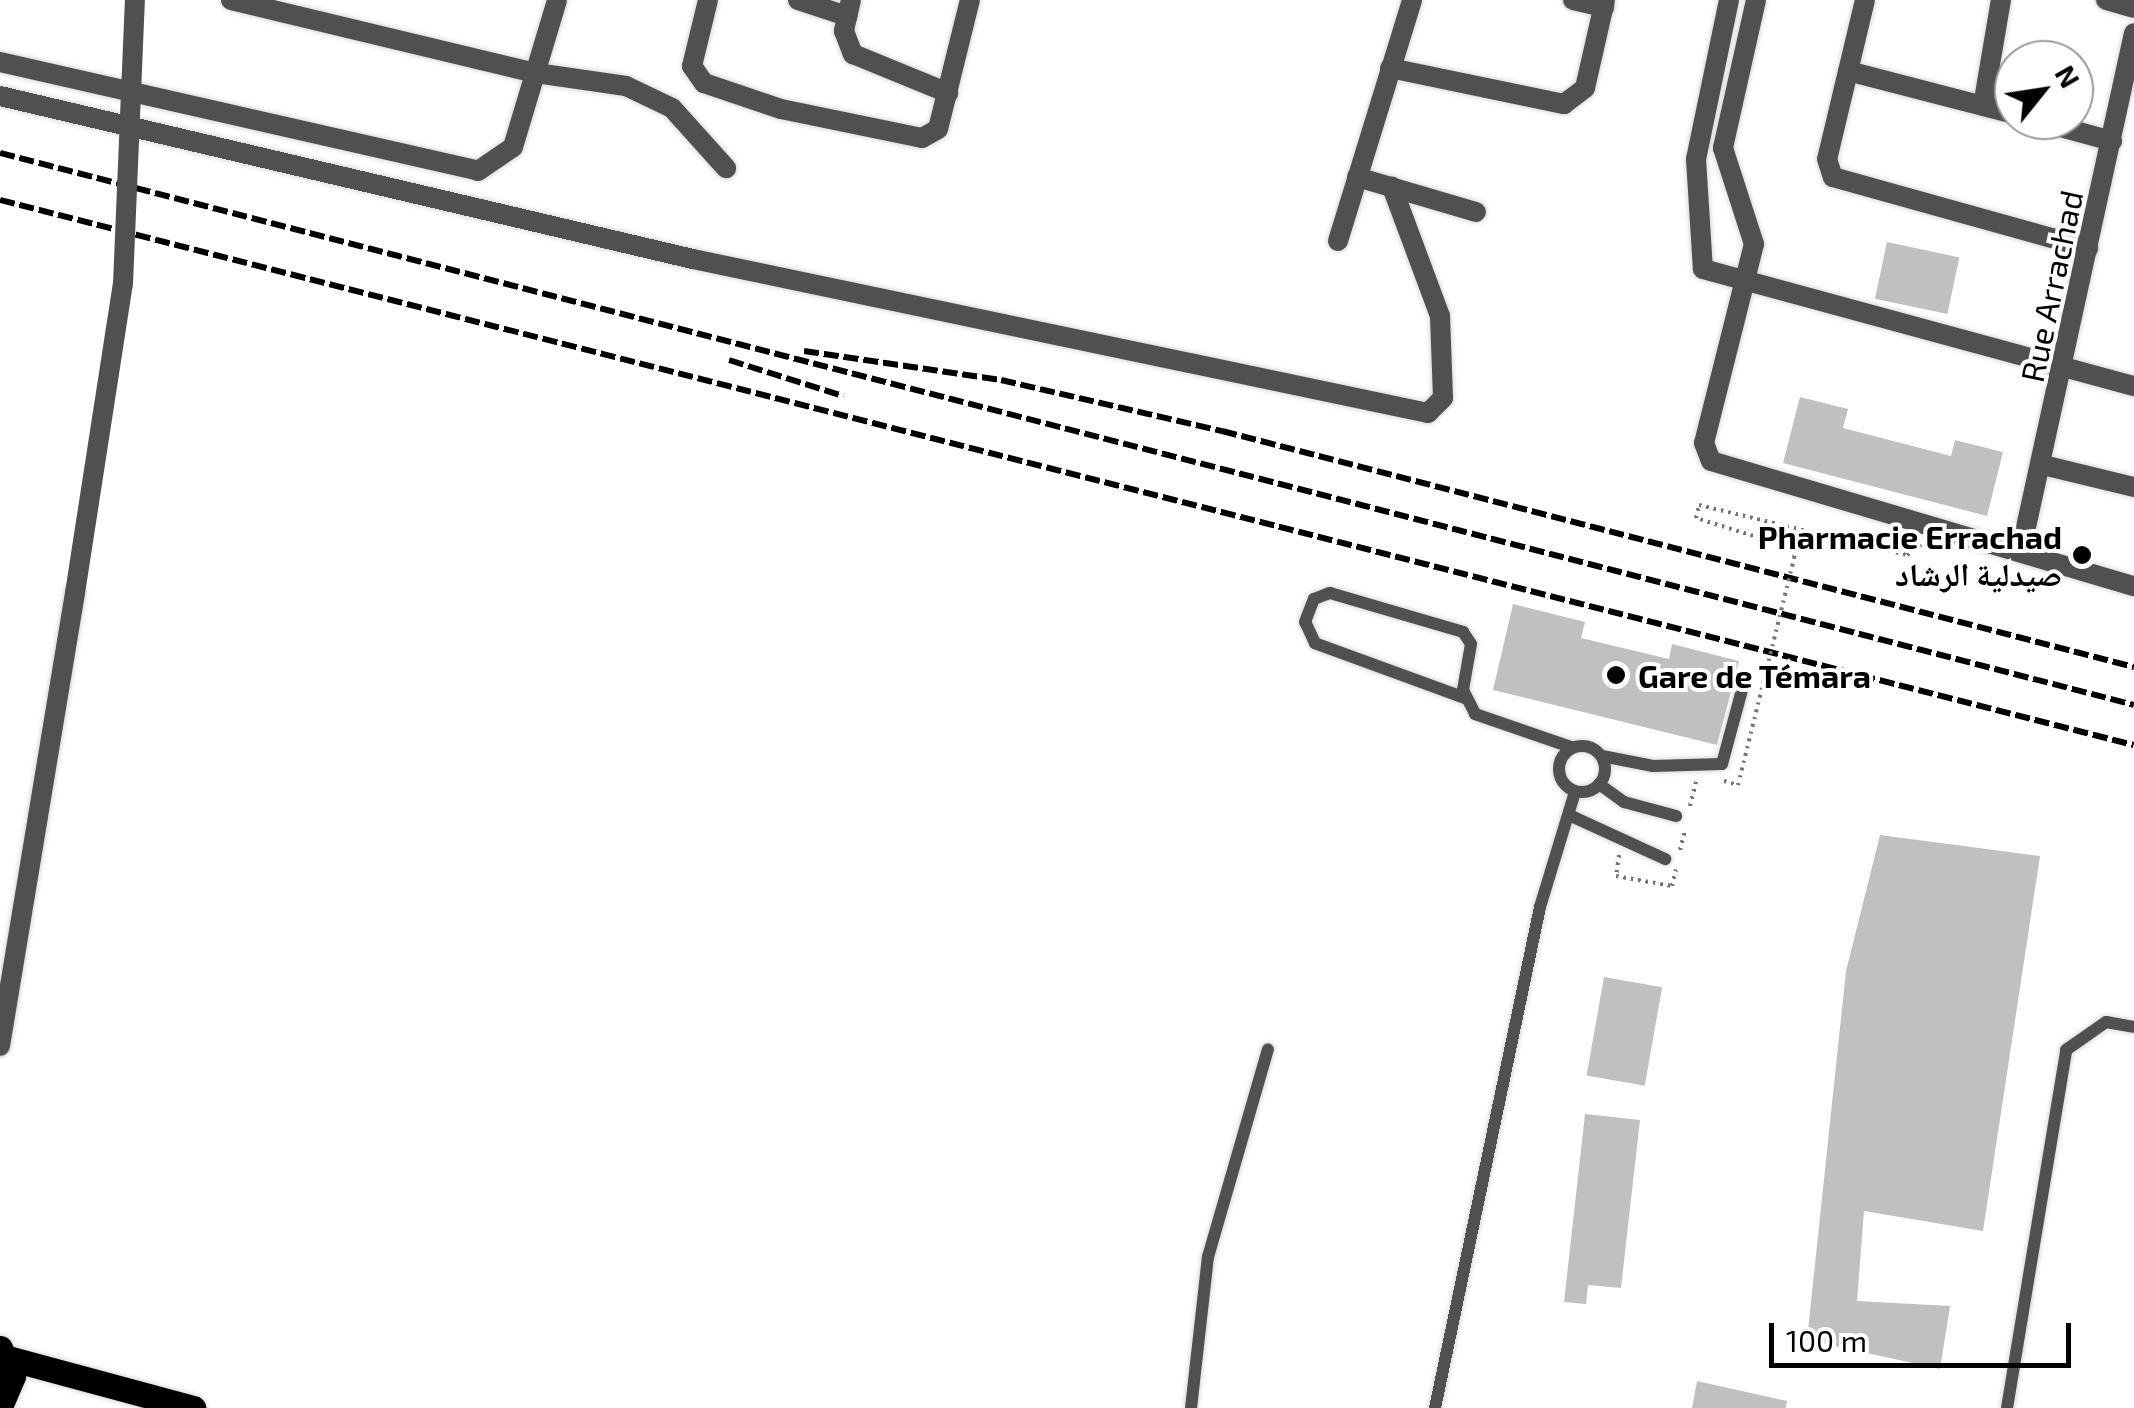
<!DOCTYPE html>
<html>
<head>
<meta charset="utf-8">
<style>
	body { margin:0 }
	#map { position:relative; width:2134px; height:1408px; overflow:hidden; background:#fff; font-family:"Exo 2","Noto Naskh Arabic",sans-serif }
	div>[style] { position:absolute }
	.building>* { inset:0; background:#c0c0c0; transform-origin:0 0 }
	.path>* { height:4px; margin-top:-2px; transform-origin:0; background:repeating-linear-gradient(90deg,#727272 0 2.5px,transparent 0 7.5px) }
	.roads { filter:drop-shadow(0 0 2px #dbdbdb) drop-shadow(0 0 2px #dbdbdb) }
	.lane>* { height:12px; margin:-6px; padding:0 6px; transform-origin:6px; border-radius:6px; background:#505050 }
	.lane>.ring { margin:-6px; padding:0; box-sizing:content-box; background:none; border:12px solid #505050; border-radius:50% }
	.street>* { height:20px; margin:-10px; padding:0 10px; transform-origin:10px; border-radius:10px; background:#505050 }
	.primary>* { height:25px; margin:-12.5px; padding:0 12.5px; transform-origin:12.5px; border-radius:12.5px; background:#000 }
	.rail>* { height:6px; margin-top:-3px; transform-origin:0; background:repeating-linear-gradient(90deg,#000 0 15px,transparent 0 20px) }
	.path-bridge>* { height:4px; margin-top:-2px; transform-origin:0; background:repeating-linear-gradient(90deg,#727272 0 2.5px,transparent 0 7.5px) }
	.street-bridge>* { height:20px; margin:-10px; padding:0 10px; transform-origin:10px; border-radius:10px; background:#505050 }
	.dots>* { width:28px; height:28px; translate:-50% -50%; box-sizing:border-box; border:5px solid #fff; border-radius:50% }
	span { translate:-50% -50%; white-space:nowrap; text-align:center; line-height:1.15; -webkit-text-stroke:8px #fff; paint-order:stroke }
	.street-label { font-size:32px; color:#000 }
	.poi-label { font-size:32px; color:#000; font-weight:700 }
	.right { translate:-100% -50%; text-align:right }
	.left { translate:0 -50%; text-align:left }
	.north { position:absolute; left:1994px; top:40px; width:100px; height:100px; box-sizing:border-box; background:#fff; border:2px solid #999; border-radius:50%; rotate:60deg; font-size:28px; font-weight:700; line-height:40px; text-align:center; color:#000 }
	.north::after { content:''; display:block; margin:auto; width:35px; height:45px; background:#000; clip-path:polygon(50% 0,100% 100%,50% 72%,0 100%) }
	.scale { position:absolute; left:1769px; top:1323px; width:302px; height:45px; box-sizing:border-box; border:5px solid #000; border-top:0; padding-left:12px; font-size:30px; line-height:35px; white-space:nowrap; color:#000; -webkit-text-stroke:8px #fff; paint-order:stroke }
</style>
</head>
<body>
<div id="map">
	<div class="building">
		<i style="left:1887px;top:242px;width:74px;height:58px;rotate:12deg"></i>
		<i style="clip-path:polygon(1800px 397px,1848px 409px,1843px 428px,1951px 456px,1955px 440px,2003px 452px,1987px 516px,1783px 463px)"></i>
		<i style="clip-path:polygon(1513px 604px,1585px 622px,1581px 638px,1669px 659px,1672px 644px,1739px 661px,1717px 745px,1493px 690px)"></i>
		<i style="clip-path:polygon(1880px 835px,2040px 856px,1983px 1231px,1864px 1211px,1857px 1301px,1950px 1306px,1940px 1369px,1807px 1340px,1846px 971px)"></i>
		<i style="left:1604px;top:977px;width:59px;height:100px;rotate:10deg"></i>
		<i style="clip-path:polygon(1585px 1114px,1640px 1120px,1621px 1288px,1588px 1285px,1586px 1304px,1564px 1302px)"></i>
		<i style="clip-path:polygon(1697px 1381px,1787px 1401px,1786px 1408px,1692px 1408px)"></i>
	</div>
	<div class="path">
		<i style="left:1794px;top:558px;width:9px;rotate:-77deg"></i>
		<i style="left:1796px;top:549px;width:105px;rotate:-162.8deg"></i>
		<i style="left:1696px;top:518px;width:13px;rotate:-77deg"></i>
		<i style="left:1699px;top:505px;width:214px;rotate:13.5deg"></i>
		<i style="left:1907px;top:555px;width:19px;rotate:-36deg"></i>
		<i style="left:1724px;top:781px;width:15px;rotate:16deg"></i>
		<i style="left:1690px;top:806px;width:25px;rotate:-76deg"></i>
		<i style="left:1680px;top:850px;width:21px;rotate:-76deg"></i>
		<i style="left:1619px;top:855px;width:21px;rotate:98deg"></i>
		<i style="left:1616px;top:876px;width:57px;rotate:10.1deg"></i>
		<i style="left:1672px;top:886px;width:17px;rotate:-77deg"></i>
	</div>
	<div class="roads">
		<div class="lane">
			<i style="left:1465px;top:698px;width:160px;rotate:-159.9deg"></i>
			<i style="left:1315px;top:643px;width:23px;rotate:-115deg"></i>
			<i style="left:1305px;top:622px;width:25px;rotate:-69deg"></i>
			<i style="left:1314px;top:599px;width:17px;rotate:-21deg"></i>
			<i style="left:1330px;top:593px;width:139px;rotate:16.3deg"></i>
			<i style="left:1463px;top:632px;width:14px;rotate:56deg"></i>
			<i style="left:1471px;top:644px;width:47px;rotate:99.9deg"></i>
			<i style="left:1463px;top:690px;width:27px;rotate:63deg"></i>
			<i style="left:1475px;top:714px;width:102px;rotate:19deg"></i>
			<i class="ring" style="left:1559px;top:746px;width:34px;height:34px"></i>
			<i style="left:1602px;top:756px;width:52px;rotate:11.1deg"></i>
			<i style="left:1653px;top:766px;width:69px;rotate:-1.7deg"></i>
			<i style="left:1722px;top:764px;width:77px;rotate:-74.9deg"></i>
			<i style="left:1599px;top:784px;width:31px;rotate:36deg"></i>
			<i style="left:1624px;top:802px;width:54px;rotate:15.1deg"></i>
			<i style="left:1569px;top:815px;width:106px;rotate:24.6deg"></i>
			<i style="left:1191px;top:1408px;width:152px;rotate:-83.6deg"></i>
			<i style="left:1208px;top:1257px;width:216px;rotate:-73.9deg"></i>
			<i style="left:1435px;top:1408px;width:512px;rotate:-78.16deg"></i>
			<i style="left:1540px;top:907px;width:120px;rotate:-73.1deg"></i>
			<i style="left:2007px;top:1408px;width:363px;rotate:-80.6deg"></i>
			<i style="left:2066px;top:1050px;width:49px;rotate:-35deg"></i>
			<i style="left:2106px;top:1022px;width:28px;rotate:10deg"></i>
		</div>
		<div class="street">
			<i style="left:231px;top:0;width:314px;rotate:13.5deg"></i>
			<i style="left:536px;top:73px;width:91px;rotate:8.2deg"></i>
			<i style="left:626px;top:86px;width:51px;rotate:25.6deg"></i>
			<i style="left:672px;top:108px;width:81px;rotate:48deg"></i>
			<i style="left:708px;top:0;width:68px;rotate:103.6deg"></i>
			<i style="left:692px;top:66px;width:21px;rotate:55deg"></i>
			<i style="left:704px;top:83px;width:81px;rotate:18.7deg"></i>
			<i style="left:781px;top:109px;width:144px;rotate:11.6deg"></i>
			<i style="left:922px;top:138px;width:18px;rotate:-29deg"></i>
			<i style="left:938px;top:129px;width:133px;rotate:-76.1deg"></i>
			<i style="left:798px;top:0;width:52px;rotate:18.1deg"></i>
			<i style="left:851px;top:0;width:32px;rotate:103deg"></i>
			<i style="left:844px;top:31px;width:25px;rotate:69deg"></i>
			<i style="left:853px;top:54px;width:103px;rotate:22.3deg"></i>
			<i style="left:1573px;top:0;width:32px;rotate:13deg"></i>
			<i style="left:1729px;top:0;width:162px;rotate:101.7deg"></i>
			<i style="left:1696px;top:159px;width:110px;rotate:86.4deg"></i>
			<i style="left:1703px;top:269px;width:447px;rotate:15.2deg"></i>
			<i style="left:1756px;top:0;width:152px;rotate:102.6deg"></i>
			<i style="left:1723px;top:148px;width:101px;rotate:72.1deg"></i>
			<i style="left:1754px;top:244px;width:205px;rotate:104.1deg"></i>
			<i style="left:1704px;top:443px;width:19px;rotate:69deg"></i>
			<i style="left:1711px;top:461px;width:441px;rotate:16.5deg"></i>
			<i style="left:1865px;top:0;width:163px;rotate:103.4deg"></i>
			<i style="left:1827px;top:159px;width:19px;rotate:72deg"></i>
			<i style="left:1833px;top:177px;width:265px;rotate:15.6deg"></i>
			<i style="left:2106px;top:0;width:29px;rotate:16deg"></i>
			<i style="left:0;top:62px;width:490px;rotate:12.8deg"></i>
			<i style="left:478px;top:171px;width:42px;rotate:-34.4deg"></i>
			<i style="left:513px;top:147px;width:153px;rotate:-73.3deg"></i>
			<i style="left:1390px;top:68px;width:178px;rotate:11.7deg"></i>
			<i style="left:1564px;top:104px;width:26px;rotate:-37deg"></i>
			<i style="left:1585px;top:88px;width:90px;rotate:-77.2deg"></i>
			<i style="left:1848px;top:71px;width:171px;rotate:14.5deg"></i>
			<i style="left:0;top:96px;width:712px;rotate:13.24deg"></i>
			<i style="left:693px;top:259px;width:751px;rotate:11.83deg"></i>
			<i style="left:1428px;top:413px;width:21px;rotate:-45deg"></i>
			<i style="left:1443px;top:398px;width:82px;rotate:-92.1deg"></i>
			<i style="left:1440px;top:316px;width:138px;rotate:-110.4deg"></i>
			<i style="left:1983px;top:106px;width:108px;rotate:-80.4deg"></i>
			<i style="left:2035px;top:120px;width:80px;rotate:15.3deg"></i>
			<i style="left:1357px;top:177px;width:124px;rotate:16.4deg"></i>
			<i style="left:1338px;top:241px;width:252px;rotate:-72.9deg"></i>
			<i style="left:2043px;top:465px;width:94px;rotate:13.6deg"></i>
			<i style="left:2021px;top:550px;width:529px;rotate:-77.67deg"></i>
			<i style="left:0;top:1046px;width:459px;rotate:-80.6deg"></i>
		</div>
		<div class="primary">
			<i style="left:0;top:1348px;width:31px;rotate:65deg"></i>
			<i style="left:13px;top:1376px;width:33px;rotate:113deg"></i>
			<i style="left:8px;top:1358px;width:192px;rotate:15.1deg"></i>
		</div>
	</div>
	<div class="rail">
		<i style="left:0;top:153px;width:2204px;rotate:14.5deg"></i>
		<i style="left:0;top:200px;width:2202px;rotate:14.33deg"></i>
		<i style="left:804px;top:351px;width:199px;rotate:8.4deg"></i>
		<i style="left:1001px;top:380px;width:227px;rotate:13deg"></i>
		<i style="left:1222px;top:431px;width:942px;rotate:14.51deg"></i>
		<i style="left:729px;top:360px;width:120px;rotate:17.5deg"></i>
	</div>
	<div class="path-bridge">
		<i style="left:1738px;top:785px;width:234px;rotate:-76.1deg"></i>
	</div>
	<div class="street-bridge">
		<i style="left:75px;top:593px;width:313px;rotate:-81.2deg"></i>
		<i style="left:123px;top:284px;width:284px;rotate:-87.6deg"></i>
	</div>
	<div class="dots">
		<i style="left:2082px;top:555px;background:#000"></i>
		<i style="left:1616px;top:675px;background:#000"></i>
	</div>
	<div class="street-label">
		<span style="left:2051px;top:286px;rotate:-78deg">Rue Arrachad</span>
	</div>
	<div class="poi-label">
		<span class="right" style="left:2062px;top:555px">Pharmacie Errachad<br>صيدلية الرشاد</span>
		<span class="left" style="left:1638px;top:675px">Gare de Témara</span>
	</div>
	<div class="north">N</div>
	<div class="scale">100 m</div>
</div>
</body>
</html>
